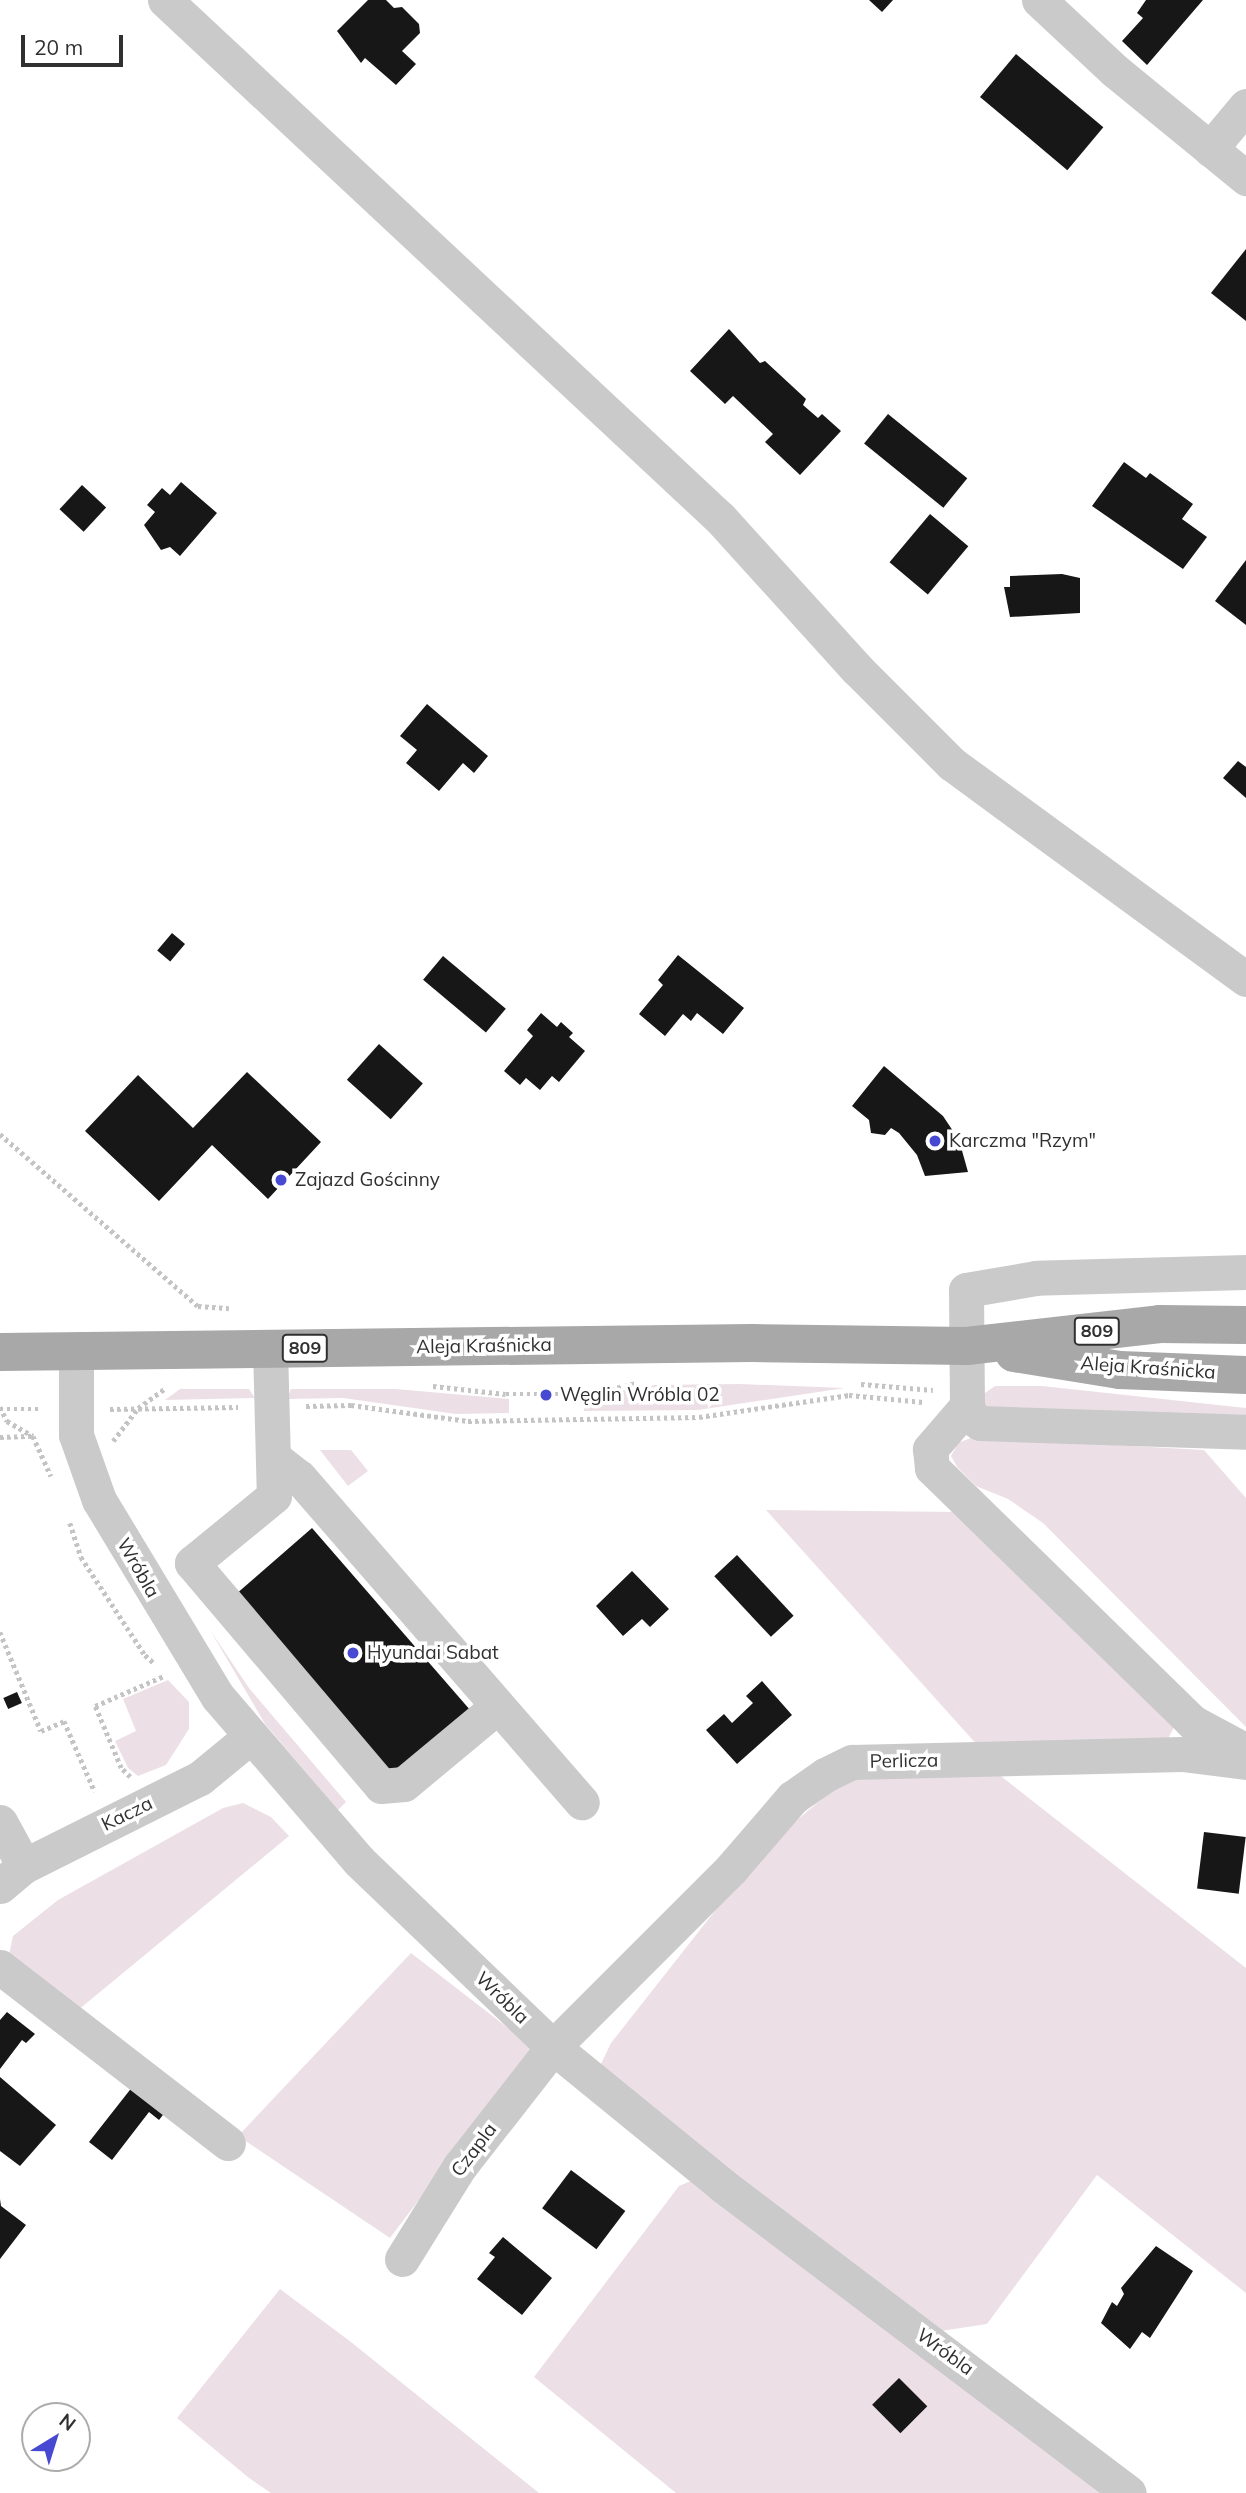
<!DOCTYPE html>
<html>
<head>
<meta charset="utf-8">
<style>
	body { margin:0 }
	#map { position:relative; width:1246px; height:2493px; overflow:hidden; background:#fff; font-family:Mulish,sans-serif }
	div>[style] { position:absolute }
	.green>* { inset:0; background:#ece0e6 }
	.building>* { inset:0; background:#171717; transform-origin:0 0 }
	.path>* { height:4.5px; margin-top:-2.25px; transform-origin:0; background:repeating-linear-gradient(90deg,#c4c4c4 0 3.5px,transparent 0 7px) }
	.minor>* { height:35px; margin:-17.5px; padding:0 17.5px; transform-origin:17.5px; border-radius:17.5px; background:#cacaca }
	.major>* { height:38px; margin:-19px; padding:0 19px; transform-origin:19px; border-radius:19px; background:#a8a8a8 }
	.dots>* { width:19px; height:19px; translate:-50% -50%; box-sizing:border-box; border:4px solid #fff; border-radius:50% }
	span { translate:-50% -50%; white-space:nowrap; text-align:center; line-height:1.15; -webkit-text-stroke:7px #fff; paint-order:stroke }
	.shield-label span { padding:2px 5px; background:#fff; border:2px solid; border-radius:5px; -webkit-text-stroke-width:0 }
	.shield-label { font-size:18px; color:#303030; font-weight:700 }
	.poi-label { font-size:19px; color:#303030 }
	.left { translate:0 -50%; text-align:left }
	.street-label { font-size:19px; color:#303030 }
	.north { position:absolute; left:21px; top:2402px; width:70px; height:70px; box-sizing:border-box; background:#fff; border:2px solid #acacac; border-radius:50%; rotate:38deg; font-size:19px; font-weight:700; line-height:28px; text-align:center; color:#303030 }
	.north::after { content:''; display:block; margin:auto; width:24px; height:32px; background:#4749d2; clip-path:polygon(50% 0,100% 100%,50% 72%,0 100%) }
	.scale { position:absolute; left:21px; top:35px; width:102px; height:32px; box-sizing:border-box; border:4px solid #303030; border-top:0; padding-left:9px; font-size:21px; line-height:24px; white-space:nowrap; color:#303030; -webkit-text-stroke:5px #fff; paint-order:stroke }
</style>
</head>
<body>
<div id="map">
	<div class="green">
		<i style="clip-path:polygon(739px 1384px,845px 1388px,698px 1410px,584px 1411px,585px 1397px,654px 1385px)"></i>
		<i style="clip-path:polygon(995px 1386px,1042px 1386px,1246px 1408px,1246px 1417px,986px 1407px,982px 1395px)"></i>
		<i style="clip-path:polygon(180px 1389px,249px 1389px,255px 1398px,165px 1400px)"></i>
		<i style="clip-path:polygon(291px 1389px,396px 1389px,509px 1399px,509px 1413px,456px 1414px,343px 1398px,287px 1399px)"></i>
		<i style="clip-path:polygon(973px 1437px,1204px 1450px,1246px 1498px,1246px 1727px,1043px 1523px,1008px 1499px,976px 1486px,957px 1467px,951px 1456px,958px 1443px)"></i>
		<i style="clip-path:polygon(320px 1450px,351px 1450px,368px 1471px,348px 1486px)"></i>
		<i style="clip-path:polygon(766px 1510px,961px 1512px,1176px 1723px,1167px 1741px,979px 1747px)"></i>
		<i style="clip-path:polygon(210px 1630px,249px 1688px,346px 1802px,338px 1810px,265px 1724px)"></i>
		<i style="clip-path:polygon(168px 1680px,189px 1702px,189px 1729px,166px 1765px,138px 1776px,128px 1768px,115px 1741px,136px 1731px,123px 1699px)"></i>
		<i style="clip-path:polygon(997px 1773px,1246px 1968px,1246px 2293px,1097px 2175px,987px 2324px,941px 2331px,681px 2138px,600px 2066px,611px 2043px,766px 1846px,829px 1793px,856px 1778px)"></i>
		<i style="clip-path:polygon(243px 1803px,271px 1817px,289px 1836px,77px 2011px,9px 1954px,13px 1936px,58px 1900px,223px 1808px)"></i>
		<i style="clip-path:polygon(411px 1953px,534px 2048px,390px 2238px,238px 2136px)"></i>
		<i style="clip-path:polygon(695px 2179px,1101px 2493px,676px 2493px,534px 2377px,679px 2186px)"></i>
		<i style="clip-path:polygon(280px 2289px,351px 2342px,539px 2493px,271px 2493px,249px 2478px,177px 2418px)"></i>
	</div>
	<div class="building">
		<i style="clip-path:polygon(368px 0,386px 0,394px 8px,402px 7px,419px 24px,420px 33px,402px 51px,416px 64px,396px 85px,365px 58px,361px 63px,337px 31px)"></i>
		<i style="clip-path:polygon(869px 0,893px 0,882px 12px)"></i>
		<i style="clip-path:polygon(1146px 0,1203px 0,1147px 65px,1122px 41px,1143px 18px,1137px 13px)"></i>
		<i style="left:1016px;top:54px;width:114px;height:56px;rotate:40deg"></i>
		<i style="clip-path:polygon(1246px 249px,1246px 321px,1211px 293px)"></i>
		<i style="clip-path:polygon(729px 329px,760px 363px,765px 361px,806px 399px,803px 405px,818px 418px,822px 414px,841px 431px,800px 475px,765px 442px,773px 434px,733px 396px,725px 404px,690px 371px)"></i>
		<i style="left:888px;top:414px;width:102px;height:38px;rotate:39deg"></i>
		<i style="clip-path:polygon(1124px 462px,1146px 478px,1150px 473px,1193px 504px,1182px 519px,1207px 537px,1183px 569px,1092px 506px)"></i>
		<i style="clip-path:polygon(181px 482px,217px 513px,180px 556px,170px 547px,161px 550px,144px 525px,155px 512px,147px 505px,162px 488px,170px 495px)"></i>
		<i style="left:82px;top:485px;width:33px;height:33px;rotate:43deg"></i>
		<i style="left:930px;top:514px;width:50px;height:63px;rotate:40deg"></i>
		<i style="clip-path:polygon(1246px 560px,1246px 625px,1215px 601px)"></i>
		<i style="clip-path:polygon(1062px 574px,1080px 578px,1080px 613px,1010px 617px,1004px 587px,1010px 587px,1010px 576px)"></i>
		<i style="clip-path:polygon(427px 704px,488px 756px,474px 773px,463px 763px,439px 791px,406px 763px,417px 750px,400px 736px)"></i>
		<i style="clip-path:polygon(1238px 761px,1246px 767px,1246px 798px,1223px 778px)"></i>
		<i style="left:172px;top:933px;width:17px;height:23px;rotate:40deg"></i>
		<i style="clip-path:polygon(678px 955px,744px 1008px,723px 1034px,697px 1013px,691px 1021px,683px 1014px,665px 1036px,639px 1014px,663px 985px,658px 980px)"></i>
		<i style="left:443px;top:956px;width:82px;height:31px;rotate:40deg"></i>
		<i style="clip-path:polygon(541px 1013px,557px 1027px,561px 1022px,573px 1033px,569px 1037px,585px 1051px,559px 1082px,552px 1076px,540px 1090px,526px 1078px,520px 1085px,504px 1071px,533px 1036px,527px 1030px)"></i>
		<i style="left:379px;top:1044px;width:59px;height:48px;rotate:42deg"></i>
		<i style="clip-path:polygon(884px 1066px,943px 1116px,959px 1140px,968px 1172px,925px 1176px,917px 1155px,899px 1133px,891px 1128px,885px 1135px,871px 1133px,869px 1120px,852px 1106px)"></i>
		<i style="clip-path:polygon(247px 1072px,321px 1142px,268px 1199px,212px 1145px,159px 1201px,85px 1131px,138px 1075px,193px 1128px)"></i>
		<i style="left:312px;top:1528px;width:242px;height:102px;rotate:49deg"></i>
		<i style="left:737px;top:1555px;width:83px;height:31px;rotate:47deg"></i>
		<i style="clip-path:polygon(632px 1571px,669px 1609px,650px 1627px,642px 1619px,623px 1636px,596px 1606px)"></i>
		<i style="clip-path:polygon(762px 1681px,792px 1715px,737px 1764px,706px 1730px,724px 1714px,732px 1723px,753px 1703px,746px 1696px)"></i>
		<i style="left:17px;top:1692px;width:12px;height:15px;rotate:66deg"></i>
		<i style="left:1204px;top:1832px;width:42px;height:57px;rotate:7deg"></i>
		<i style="clip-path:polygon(7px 2012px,35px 2034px,26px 2043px,22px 2040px,0 2069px,0 2020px)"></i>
		<i style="clip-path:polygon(0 2077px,56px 2125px,20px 2166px,0 2151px)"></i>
		<i style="clip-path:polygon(133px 2086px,166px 2111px,159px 2120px,149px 2112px,112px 2160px,89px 2142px)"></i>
		<i style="left:571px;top:2170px;width:68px;height:48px;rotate:37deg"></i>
		<i style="clip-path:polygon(0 2199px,1px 2206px,26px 2225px,0 2259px)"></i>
		<i style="clip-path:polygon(503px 2237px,552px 2278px,522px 2315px,477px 2279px,495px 2257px,489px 2253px)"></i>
		<i style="clip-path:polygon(1156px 2246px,1193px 2271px,1150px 2338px,1142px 2332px,1130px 2349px,1101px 2323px,1112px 2302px,1117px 2306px,1124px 2294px,1121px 2288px)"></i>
		<i style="left:899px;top:2378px;width:40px;height:38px;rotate:45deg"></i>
	</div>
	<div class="path">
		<i style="left:0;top:1134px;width:262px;rotate:41deg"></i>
		<i style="left:198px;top:1306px;width:31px;rotate:4deg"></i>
		<i style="left:861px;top:1384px;width:72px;rotate:4.8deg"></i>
		<i style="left:433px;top:1386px;width:73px;rotate:6.3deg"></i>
		<i style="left:506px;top:1394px;width:84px"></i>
		<i style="left:590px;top:1394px;width:47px;rotate:-13.4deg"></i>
		<i style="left:306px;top:1406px;width:45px;rotate:-1.3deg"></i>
		<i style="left:351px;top:1405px;width:118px;rotate:7.8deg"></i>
		<i style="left:468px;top:1421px;width:231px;rotate:-1deg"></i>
		<i style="left:699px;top:1417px;width:152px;rotate:-8.3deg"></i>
		<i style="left:849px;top:1395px;width:75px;rotate:5.3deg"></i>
		<i style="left:0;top:1407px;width:16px;rotate:63deg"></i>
		<i style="left:7px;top:1421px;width:30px;rotate:30deg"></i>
		<i style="left:33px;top:1436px;width:44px;rotate:65.8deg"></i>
		<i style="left:0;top:1409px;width:42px"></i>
		<i style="left:110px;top:1409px;width:128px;rotate:-0.9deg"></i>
		<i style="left:0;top:1437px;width:33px;rotate:-2deg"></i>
		<i style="left:113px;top:1441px;width:41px;rotate:-52.9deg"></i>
		<i style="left:138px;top:1408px;width:34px;rotate:-36deg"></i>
		<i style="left:70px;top:1523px;width:36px;rotate:72deg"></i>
		<i style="left:81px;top:1557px;width:117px;rotate:56.9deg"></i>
		<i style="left:145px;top:1655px;width:13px;rotate:42deg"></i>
		<i style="left:0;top:1632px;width:107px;rotate:67.5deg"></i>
		<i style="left:41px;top:1731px;width:25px;rotate:-23deg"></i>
		<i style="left:64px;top:1721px;width:77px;rotate:66.4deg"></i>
		<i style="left:130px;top:1777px;width:13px;rotate:-135deg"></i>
		<i style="left:121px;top:1768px;width:67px;rotate:-112.8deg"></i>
		<i style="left:95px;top:1706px;width:75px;rotate:-23.5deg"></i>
	</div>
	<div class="minor">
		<i style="left:165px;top:0;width:759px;rotate:43.03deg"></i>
		<i style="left:720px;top:518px;width:204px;rotate:47.8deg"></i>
		<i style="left:857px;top:669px;width:134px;rotate:45deg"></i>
		<i style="left:952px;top:764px;width:364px;rotate:36.2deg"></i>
		<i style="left:1039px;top:0;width:103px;rotate:43deg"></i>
		<i style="left:1114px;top:70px;width:171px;rotate:39.3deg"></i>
		<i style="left:1210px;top:149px;width:56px;rotate:-50.1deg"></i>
		<i style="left:1246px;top:1272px;width:210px;rotate:178.4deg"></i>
		<i style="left:1036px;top:1278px;width:71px;rotate:170.3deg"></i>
		<i style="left:966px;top:1290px;width:116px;rotate:89.5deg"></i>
		<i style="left:967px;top:1406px;width:13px;rotate:67deg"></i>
		<i style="left:972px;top:1418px;width:9px;rotate:32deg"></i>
		<i style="left:980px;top:1423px;width:266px;rotate:1.9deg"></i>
		<i style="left:270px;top:1348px;width:148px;rotate:88.5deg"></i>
		<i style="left:274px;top:1496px;width:106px;rotate:140.7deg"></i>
		<i style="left:192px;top:1563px;width:292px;rotate:49.7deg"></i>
		<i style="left:381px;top:1786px;width:23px;rotate:-5deg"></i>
		<i style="left:404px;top:1784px;width:122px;rotate:-39.7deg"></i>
		<i style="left:76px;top:1351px;width:84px;rotate:90deg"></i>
		<i style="left:76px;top:1435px;width:69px;rotate:70.5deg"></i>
		<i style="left:99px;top:1500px;width:230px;rotate:58.9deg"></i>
		<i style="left:218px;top:1697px;width:216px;rotate:49.3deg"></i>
		<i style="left:359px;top:1861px;width:269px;rotate:43.8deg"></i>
		<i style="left:553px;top:2047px;width:218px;rotate:39.2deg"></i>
		<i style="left:722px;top:2185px;width:510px;rotate:37.12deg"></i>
		<i style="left:967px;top:1406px;width:57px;rotate:130.7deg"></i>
		<i style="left:930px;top:1449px;width:19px;rotate:84deg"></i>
		<i style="left:932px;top:1468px;width:363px;rotate:44.3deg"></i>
		<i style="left:1192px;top:1722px;width:61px;rotate:28.2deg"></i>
		<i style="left:273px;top:1457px;width:33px;rotate:38deg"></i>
		<i style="left:299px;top:1477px;width:431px;rotate:49deg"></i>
		<i style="left:0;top:1822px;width:50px;rotate:61.4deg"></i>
		<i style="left:0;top:1886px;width:31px;rotate:-40deg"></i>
		<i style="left:24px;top:1866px;width:197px;rotate:-26.6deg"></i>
		<i style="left:200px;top:1778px;width:65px;rotate:-39.4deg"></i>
		<i style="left:0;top:1967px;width:288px;rotate:37.7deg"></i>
		<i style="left:402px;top:2259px;width:110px;rotate:-58.1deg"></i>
		<i style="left:460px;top:2166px;width:151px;rotate:-52deg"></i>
		<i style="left:553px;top:2047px;width:252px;rotate:-45deg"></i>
		<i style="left:731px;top:1869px;width:94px;rotate:-49.3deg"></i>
		<i style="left:792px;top:1798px;width:40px;rotate:-34.9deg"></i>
		<i style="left:825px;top:1775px;width:30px;rotate:-26deg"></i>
		<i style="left:852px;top:1762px;width:330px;rotate:-1.4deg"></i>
		<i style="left:1182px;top:1754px;width:64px;rotate:7.1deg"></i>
	</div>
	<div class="major">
		<i style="left:0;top:1352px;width:752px;rotate:-0.69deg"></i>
		<i style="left:752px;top:1343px;width:215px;rotate:0.8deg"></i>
		<i style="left:967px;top:1346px;width:194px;rotate:-6.5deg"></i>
		<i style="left:1160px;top:1324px;width:86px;rotate:0.7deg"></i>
		<i style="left:1014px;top:1353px;width:107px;rotate:9.1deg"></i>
		<i style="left:1120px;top:1370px;width:126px;rotate:2.3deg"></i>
	</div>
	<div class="dots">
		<i style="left:935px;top:1141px;background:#4749d2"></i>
		<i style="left:281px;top:1180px;background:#4749d2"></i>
		<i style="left:546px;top:1395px;background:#4749d2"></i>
		<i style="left:353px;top:1653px;background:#4749d2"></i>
	</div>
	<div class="shield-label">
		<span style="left:1097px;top:1331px">809</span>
		<span style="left:305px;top:1348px">809</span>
	</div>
	<div class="poi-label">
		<span class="left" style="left:949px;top:1141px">Karczma "Rzym"</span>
		<span class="left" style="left:295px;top:1180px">Zajazd Gościnny</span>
		<span class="left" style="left:560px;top:1395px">Węglin Wróbla 02</span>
		<span class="left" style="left:367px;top:1653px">Hyundai Sabat</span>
	</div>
	<div class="street-label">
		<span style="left:484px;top:1346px;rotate:-1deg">Aleja Kraśnicka</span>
		<span style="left:1148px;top:1368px;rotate:4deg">Aleja Kraśnicka</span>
		<span style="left:138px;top:1568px;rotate:60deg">Wróbla</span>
		<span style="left:904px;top:1761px;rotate:-1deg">Perlicza</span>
		<span style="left:127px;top:1814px;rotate:-26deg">Kacza</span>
		<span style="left:502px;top:1998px;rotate:44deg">Wróbla</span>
		<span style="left:474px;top:2150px;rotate:-53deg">Czapla</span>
		<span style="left:945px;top:2352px;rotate:36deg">Wróbla</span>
	</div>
	<div class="north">N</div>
	<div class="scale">20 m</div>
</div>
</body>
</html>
